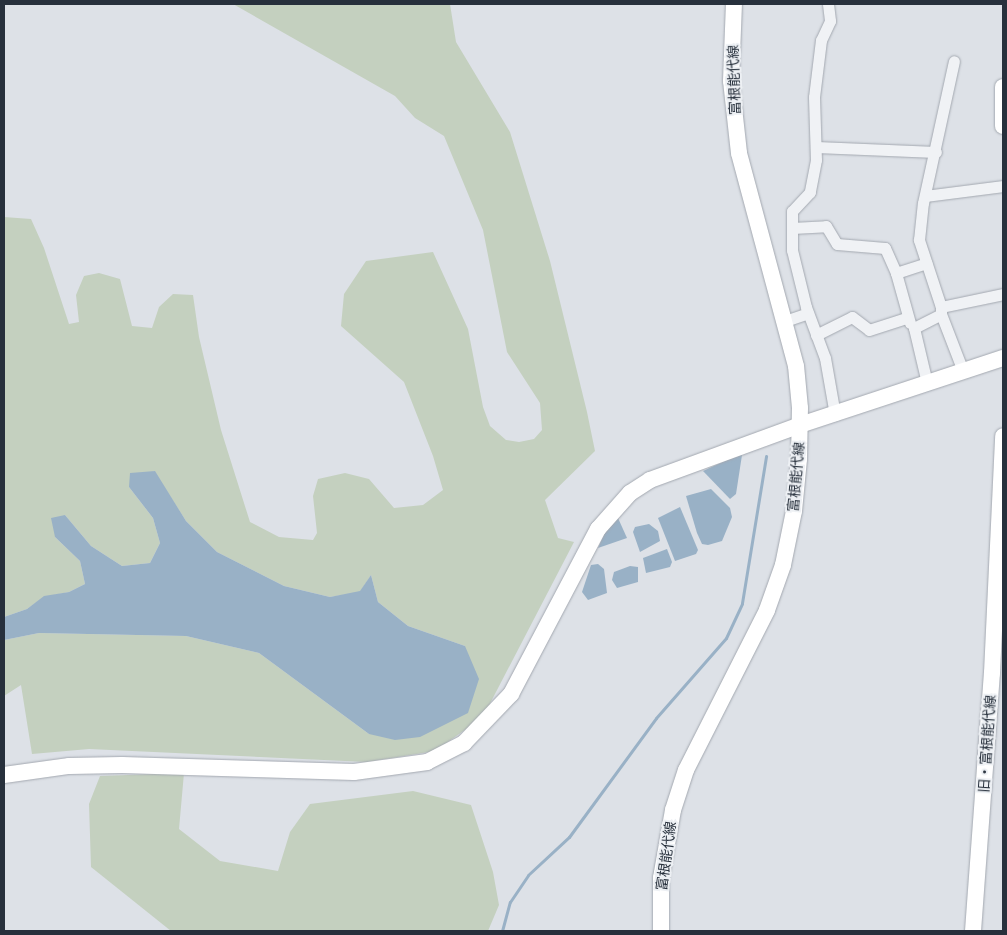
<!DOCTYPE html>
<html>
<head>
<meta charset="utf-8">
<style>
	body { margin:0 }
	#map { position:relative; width:1007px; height:935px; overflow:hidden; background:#dde1e7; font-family:Inter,"Noto Sans JP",sans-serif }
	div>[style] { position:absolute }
	.green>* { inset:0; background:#c4d0bf }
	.water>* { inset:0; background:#99b1c6 }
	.stream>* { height:3px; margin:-1.5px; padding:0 1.5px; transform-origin:1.5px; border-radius:1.5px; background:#99b1c6 }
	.roads { filter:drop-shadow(0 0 1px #a3a8b0) drop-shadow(0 0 1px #a3a8b0) }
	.street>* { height:11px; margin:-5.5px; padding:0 5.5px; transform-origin:5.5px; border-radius:5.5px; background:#f0f2f5 }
	.secondary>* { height:16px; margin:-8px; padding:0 8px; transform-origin:8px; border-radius:8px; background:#fff }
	span { translate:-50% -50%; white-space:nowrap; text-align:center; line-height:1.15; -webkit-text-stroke:4px #edf0f4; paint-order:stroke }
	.street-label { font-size:14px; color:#27303c }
	.frame { position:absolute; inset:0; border:5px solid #27303c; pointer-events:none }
</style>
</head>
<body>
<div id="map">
	<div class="green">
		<i style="clip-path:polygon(233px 4px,450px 4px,456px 42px,510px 132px,550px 261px,587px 412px,595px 451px,545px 500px,558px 538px,574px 542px,483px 717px,435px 751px,367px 762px,89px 749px,32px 754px,21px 685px,4px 696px,4px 640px,39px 633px,186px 636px,259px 653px,369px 734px,465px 646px,408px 626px,378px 602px,371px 575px,360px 592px,330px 597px,284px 586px,217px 552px,186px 521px,154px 471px,129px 487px,153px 518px,160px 543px,150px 563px,122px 566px,91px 546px,65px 515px,55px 537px,80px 561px,85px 584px,69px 592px,44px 597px,27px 609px,4px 617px,4px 217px,31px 219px,44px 248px,69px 324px,79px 322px,76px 295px,84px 276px,99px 273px,120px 279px,132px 326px,152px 328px,159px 307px,173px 294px,193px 295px,199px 337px,221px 430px,250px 522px,279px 537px,313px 540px,317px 533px,313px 496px,318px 479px,345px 473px,369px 479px,394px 508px,423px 505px,443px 490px,433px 456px,404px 382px,341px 326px,344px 294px,366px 261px,433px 252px,468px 329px,483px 407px,490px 426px,506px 440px,519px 442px,534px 439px,542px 430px,540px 403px,507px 352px,483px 230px,444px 136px,415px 118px,395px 96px)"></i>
		<i style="clip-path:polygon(184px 773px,179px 829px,220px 861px,278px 871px,290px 832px,310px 804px,413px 791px,471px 805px,493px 872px,499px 905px,488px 931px,171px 931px,91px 867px,89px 804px,100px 776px)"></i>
	</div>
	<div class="water">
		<i style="clip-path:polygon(740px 454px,742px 455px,736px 494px,730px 499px,703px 471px)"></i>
		<i style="clip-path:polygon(155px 471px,186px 521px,217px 552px,284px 586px,330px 597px,360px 591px,371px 575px,378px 602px,408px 626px,465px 646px,479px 679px,468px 713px,420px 737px,395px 740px,369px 734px,259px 653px,186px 636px,39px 633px,4px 640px,4px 617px,27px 609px,44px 596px,69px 592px,85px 584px,80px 561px,55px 537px,51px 518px,65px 515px,91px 546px,122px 566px,150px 563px,160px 543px,153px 518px,129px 487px,130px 473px)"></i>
		<i style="clip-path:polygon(711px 489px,730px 508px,732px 517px,722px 541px,708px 545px,702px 544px,697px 533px,686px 496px)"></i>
		<i style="clip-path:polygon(680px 507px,698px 550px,696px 554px,675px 561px,658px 518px)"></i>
		<i style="clip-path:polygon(618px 518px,627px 538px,598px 548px,610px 521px)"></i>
		<i style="clip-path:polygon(649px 524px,658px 531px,660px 541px,640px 552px,633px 532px,635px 527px)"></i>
		<i style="clip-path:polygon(667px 549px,672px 562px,670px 567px,646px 573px,643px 558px)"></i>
		<i style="clip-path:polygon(598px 564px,604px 569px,607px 593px,588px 600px,582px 592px,591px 565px)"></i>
		<i style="clip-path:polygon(630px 566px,638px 567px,638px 582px,617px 588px,612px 580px,614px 572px)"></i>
	</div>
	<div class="stream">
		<i style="left:502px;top:931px;width:30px;rotate:-75deg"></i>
		<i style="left:510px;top:902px;width:32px;rotate:-56deg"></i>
		<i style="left:528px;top:875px;width:56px;rotate:-42.8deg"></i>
		<i style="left:569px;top:837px;width:147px;rotate:-53.8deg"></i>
		<i style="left:656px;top:718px;width:106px;rotate:-48.8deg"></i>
		<i style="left:726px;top:638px;width:38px;rotate:-65deg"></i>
		<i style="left:742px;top:603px;width:149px;rotate:-80.7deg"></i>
	</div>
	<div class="roads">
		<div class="street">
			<i style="left:828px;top:4px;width:17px;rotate:83deg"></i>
			<i style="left:830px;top:21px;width:21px;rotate:115deg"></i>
			<i style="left:821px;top:40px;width:57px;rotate:97deg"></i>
			<i style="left:814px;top:97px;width:63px;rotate:88.2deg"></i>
			<i style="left:816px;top:160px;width:33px;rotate:101deg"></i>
			<i style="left:810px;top:192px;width:26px;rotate:133deg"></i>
			<i style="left:792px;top:211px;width:39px;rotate:90deg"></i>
			<i style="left:792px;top:250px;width:59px;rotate:76.2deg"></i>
			<i style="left:806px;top:307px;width:54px;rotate:69.6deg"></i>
			<i style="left:825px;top:358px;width:58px;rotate:80deg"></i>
			<i style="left:816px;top:147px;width:120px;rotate:2.4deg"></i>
			<i style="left:925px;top:196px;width:79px;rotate:-7.3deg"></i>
			<i style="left:792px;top:228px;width:34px;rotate:-3deg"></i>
			<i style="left:826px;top:226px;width:21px;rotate:59deg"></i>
			<i style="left:837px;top:244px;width:48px;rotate:4.8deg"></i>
			<i style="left:885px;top:248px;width:27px;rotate:66deg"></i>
			<i style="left:941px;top:307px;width:71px;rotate:-108.2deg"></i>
			<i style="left:919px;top:240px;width:37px;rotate:-84deg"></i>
			<i style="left:923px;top:203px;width:145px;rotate:-77.7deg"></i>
			<i style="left:941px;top:314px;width:61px;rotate:68.9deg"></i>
			<i style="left:785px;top:321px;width:24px;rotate:-19deg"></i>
			<i style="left:910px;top:323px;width:52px;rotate:-105.6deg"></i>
			<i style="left:896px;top:273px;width:32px;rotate:-18deg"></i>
			<i style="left:816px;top:335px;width:40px;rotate:-26.6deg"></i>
			<i style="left:852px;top:317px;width:21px;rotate:37deg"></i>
			<i style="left:869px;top:330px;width:39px;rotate:-18deg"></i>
			<i style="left:927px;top:383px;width:57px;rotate:-103.3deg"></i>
			<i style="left:914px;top:328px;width:30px;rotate:-27deg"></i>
			<i style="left:941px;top:314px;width:7px;rotate:-90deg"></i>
			<i style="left:941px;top:307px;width:63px;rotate:-11.8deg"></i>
		</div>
		<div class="secondary">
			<i style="left:1003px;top:87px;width:39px;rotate:90deg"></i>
			<i style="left:4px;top:775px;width:66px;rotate:-7.9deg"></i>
			<i style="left:69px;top:766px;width:53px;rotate:-1.1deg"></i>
			<i style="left:122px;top:765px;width:232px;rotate:1.7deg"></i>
			<i style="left:354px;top:772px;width:74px;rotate:-7.8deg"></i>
			<i style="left:427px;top:762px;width:42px;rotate:-27.2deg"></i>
			<i style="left:464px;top:743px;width:68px;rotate:-46.2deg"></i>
			<i style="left:511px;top:694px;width:187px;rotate:-62.2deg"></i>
			<i style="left:598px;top:529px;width:48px;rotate:-48.4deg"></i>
			<i style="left:630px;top:493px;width:24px;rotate:-33deg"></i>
			<i style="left:650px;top:480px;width:160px;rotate:-20.1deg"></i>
			<i style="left:800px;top:425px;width:214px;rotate:-18.3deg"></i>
			<i style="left:661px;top:931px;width:53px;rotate:-90deg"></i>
			<i style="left:661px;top:878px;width:69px;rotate:-80deg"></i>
			<i style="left:673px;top:810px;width:42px;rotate:-72deg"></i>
			<i style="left:686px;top:770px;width:179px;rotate:-63.1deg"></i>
			<i style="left:767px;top:610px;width:48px;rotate:-70.4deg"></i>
			<i style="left:783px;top:565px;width:55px;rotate:-78.5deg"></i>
			<i style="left:794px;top:511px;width:52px;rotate:-84.5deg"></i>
			<i style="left:799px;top:459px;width:51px;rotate:-88.9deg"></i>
			<i style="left:800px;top:408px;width:42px;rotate:-95.4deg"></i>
			<i style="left:796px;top:366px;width:220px;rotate:-105deg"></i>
			<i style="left:739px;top:153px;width:72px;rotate:-96.3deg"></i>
			<i style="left:731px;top:81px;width:77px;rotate:-87.8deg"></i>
			<i style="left:973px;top:931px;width:259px;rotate:-85.8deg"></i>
			<i style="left:992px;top:673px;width:237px;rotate:-87.3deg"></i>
		</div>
	</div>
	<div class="street-label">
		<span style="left:734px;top:80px;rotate:-92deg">富根能代線</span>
		<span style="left:796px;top:477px;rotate:-85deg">富根能代線</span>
		<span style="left:987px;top:744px;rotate:-86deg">旧・富根能代線</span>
		<span style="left:666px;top:856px;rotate:-82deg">富根能代線</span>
	</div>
	<div class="frame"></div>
</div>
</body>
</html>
